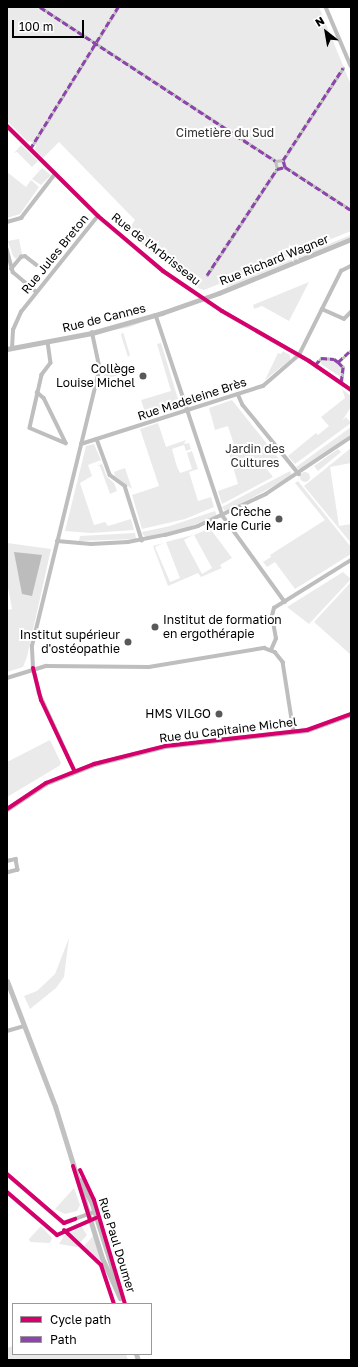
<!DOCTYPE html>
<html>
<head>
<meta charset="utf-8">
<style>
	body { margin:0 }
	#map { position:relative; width:358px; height:1367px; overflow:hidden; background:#fff; font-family:"Golos Text",sans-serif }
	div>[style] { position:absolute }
	.green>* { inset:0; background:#eaeaea }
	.round { border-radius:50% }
	.water>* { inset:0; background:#bcbcbc }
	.pedestrian>* { height:3px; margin:-1.5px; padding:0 1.5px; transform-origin:1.5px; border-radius:1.5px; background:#bebebe }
	.minor>* { height:3.5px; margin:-1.75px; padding:0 1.75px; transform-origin:1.75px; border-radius:1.75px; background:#bebebe }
	.tertiary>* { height:4.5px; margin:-2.25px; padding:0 2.25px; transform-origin:2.25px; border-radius:2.25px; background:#bebebe }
	.secondary>* { height:5px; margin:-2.5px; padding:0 2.5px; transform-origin:2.5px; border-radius:2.5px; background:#c1c1c1 }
	.quiet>* { height:3px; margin-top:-1.5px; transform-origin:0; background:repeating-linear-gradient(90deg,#8e44ad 0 6px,transparent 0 9px) }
	.cycleway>* { height:4px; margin:-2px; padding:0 2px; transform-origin:2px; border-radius:2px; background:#d6006c }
	.dots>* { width:11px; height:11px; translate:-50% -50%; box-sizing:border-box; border:2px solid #fff; border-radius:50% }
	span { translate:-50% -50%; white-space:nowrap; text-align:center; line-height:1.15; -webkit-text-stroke:4px #fff; paint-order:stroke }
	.park-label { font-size:12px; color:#2f2f2f }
	.street-label { font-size:12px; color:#000 }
	.poi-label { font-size:12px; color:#000 }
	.right { translate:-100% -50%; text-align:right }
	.left { translate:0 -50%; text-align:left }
	.frame { position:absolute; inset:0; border:8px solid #000; pointer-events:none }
	.legend { position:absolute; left:12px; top:1303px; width:140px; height:52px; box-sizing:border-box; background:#fff; border:1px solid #999; margin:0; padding:5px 7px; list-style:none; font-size:12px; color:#000 }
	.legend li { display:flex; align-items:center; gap:8px; height:20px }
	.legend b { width:20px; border:1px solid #999 }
	.north { position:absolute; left:306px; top:12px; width:40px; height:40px; -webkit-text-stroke:3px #fff; paint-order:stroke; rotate:329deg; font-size:11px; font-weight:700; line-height:16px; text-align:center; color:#000 }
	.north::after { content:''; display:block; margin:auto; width:14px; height:18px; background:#000; clip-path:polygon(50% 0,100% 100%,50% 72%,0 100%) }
	.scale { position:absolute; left:12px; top:20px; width:72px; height:18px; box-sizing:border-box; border:2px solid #000; border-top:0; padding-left:5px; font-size:12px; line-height:14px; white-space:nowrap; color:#000; -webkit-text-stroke:3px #fff; paint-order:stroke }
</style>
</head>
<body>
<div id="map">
	<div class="green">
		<i style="clip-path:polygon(7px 7px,319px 7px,351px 85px,351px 231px,204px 290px,198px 288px,127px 232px,135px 220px,59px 142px,43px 158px,35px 150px,36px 145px,30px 141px,28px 142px,7px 121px)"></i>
		<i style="clip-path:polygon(21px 145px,38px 161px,32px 167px,17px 152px,14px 153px)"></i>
		<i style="clip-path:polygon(42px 168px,51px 175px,41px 185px,32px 179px)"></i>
		<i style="clip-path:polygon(7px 172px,26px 187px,31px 180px,39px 187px,20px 214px,7px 218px)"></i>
		<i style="clip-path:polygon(351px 235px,351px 237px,225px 288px,228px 285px)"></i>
		<i style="clip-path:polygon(19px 239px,22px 254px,16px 259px,13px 256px,8px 241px)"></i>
		<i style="clip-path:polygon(309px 282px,289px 321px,262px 306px,254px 309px,253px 305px)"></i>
		<i style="clip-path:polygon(150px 319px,130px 327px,103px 332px,130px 325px)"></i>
		<i style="clip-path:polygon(123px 332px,130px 355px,128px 357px,121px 335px)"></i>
		<i style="clip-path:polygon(161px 343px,178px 399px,174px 400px,176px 406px,146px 415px,141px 400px,171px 391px,157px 344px)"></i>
		<i style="clip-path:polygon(283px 351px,290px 355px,290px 360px,265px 380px,278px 353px,281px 354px)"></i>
		<i style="clip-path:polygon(334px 359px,342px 367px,342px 378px,321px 364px,321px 359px)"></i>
		<i style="clip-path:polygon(121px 365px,126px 373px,104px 379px,104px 375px)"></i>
		<i style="clip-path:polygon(342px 389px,351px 396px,351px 407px,342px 421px,346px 417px,351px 423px,295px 464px,288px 456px,316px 433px,318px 435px,329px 426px,321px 417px,345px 398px)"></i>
		<i style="clip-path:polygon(232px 400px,279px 459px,266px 468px,273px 477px,222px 504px,218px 491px,238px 484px,229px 453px,236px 451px,228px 426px,215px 430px,209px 408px)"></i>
		<i style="clip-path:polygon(158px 423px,166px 447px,186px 440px,184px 444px,189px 443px,191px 449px,186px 451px,184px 445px,172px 449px,177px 467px,180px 473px,192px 469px,187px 453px,192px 451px,198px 469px,189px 472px,198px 501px,211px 497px,214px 507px,185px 519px,142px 529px,132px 495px,159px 486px,140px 429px)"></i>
		<i style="clip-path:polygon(351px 427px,351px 434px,326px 453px,300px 470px,296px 467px)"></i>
		<i style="clip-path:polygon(94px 444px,101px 460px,88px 465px,92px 476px,80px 483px,94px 525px,105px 522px,108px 526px,131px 519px,134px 530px,91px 533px,65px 531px,86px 446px)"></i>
		<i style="clip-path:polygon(351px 448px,351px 463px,330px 467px,339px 526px,351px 524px,351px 543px,304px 486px)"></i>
		<i style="clip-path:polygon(338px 449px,341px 452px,318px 471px,314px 466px)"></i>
		<i style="clip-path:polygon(102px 464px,107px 477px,114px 483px,117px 491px,110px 494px,100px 466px,97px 466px)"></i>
		<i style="clip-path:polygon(125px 468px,132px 489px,115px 476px,114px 472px)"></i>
		<i style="clip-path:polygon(290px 471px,292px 476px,228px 511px,224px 510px,222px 507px)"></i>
		<i class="round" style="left:300px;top:472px;width:10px;height:10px"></i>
		<i style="clip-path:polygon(298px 481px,351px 547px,351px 554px,295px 589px,275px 562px,267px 567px,263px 562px,271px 557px,270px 555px,325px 520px,295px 483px)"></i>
		<i style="clip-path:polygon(215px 511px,217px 516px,186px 528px,147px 537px,143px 535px,142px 532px,170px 526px)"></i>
		<i style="clip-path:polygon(220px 524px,212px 531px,232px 558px,242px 552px,220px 565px,222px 568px,201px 577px,198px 573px,168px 586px,153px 546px,164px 543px,155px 547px,170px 582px,180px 578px,166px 542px,193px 535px,184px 540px,202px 574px,212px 568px,194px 535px)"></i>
		<i style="clip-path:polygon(135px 533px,136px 539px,79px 541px,80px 536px)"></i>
		<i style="clip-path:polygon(7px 543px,51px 549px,27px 657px,23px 667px,7px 672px,7px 610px,12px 609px,7px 582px)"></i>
		<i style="clip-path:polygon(343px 572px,351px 579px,309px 624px,287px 607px)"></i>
		<i style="clip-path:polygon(351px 582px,351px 655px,314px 622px)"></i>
		<i style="clip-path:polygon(50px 740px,61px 763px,59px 766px,7px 797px,7px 762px)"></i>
		<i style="clip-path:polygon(69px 938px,64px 977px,56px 988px,30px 1009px,24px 996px,37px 991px,55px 974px)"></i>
		<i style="clip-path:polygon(74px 1188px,80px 1205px,77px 1211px,65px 1214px,55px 1209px)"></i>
		<i style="clip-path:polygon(41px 1226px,52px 1238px,50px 1243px,30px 1242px,29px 1239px)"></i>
		<i style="clip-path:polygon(82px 1227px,87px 1235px,80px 1243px,69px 1233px)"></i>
		<i style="clip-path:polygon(65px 1234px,78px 1246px,77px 1247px,59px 1244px)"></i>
		<i style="clip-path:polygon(93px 1236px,101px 1259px,99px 1260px,84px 1246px)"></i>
		<i style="clip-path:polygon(13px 1346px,13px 1354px,126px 1354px,128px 1360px,7px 1360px,7px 1348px)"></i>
	</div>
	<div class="water">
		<i style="clip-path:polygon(14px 552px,42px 555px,32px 596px,22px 594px)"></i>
	</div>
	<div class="pedestrian">
		<i style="left:40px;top:7px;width:281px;rotate:33.2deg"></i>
		<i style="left:30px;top:149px;width:167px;rotate:-58.2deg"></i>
		<i style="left:285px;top:167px;width:79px;rotate:33.1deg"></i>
		<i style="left:277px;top:169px;width:8px;rotate:-104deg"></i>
		<i style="left:275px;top:161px;width:8px;rotate:-7deg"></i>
		<i style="left:207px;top:275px;width:127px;rotate:-56.6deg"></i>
		<i style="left:277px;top:169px;width:8px;rotate:-14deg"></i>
		<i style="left:285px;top:167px;width:7px;rotate:-106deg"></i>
		<i style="left:283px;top:160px;width:110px;rotate:-56.9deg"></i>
		<i style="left:338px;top:362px;width:7px;rotate:45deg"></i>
		<i style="left:343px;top:367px;width:16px;rotate:97deg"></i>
		<i style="left:315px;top:365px;width:9px;rotate:-49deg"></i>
		<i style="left:321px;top:358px;width:13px;rotate:4deg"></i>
		<i style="left:334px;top:359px;width:5px;rotate:37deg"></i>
		<i style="left:338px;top:362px;width:18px;rotate:-43deg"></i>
	</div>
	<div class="minor">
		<i style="left:326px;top:7px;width:64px;rotate:67deg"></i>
		<i style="left:7px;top:126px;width:128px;rotate:44.7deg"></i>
		<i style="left:98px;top:216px;width:85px;rotate:40.2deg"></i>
		<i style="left:163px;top:271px;width:71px;rotate:34.1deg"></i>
		<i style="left:222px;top:311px;width:100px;rotate:29.9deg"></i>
		<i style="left:309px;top:361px;width:51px;rotate:34.6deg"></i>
		<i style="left:7px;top:222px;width:15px;rotate:-16deg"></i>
		<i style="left:21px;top:218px;width:56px;rotate:-52.3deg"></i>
		<i style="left:7px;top:249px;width:24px;rotate:75deg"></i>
		<i style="left:13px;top:272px;width:31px;rotate:40deg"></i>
		<i style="left:11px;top:269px;width:16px;rotate:-50deg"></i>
		<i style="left:21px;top:257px;width:4px;rotate:-14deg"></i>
		<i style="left:25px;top:256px;width:15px;rotate:37deg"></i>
		<i style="left:322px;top:309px;width:24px;rotate:24deg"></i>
		<i style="left:344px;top:319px;width:10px;rotate:-45deg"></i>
		<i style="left:156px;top:315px;width:212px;rotate:71.6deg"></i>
		<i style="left:223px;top:516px;width:106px;rotate:54.2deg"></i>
		<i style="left:48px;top:342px;width:21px;rotate:82deg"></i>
		<i style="left:51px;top:363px;width:15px;rotate:127deg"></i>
		<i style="left:42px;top:375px;width:54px;rotate:102.8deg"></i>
		<i style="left:30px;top:428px;width:39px;rotate:23deg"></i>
		<i style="left:12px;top:349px;width:19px;rotate:-87deg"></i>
		<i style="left:13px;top:330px;width:20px;rotate:-66deg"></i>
		<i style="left:21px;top:312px;width:123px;rotate:-51.3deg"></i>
		<i style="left:37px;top:392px;width:9px;rotate:41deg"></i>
		<i style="left:44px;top:398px;width:50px;rotate:63.9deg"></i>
		<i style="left:238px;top:394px;width:12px;rotate:66deg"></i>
		<i style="left:243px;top:405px;width:89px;rotate:50.9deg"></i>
		<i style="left:97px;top:439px;width:38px;rotate:70deg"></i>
		<i style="left:110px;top:475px;width:19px;rotate:36deg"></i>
		<i style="left:125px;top:486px;width:57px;rotate:72.5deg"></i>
		<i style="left:81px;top:444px;width:191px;rotate:-17.7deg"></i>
		<i style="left:263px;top:386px;width:48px;rotate:-40.7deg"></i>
		<i style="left:299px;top:355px;width:94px;rotate:-63.4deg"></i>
		<i style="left:341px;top:271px;width:11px;rotate:-27deg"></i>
		<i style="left:57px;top:541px;width:34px;rotate:5deg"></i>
		<i style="left:91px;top:544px;width:37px;rotate:-3deg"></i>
		<i style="left:128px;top:542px;width:38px;rotate:-11deg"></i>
		<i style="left:165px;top:535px;width:34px;rotate:-15deg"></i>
		<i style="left:198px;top:526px;width:75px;rotate:-25.2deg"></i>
		<i style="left:266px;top:494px;width:102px;rotate:-33.8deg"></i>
		<i style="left:271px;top:650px;width:12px;rotate:-66deg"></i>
		<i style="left:276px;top:639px;width:23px;rotate:-100deg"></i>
		<i style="left:272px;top:616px;width:8px;rotate:-76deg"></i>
		<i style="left:274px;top:608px;width:91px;rotate:-31.9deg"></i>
		<i style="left:7px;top:678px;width:41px;rotate:-17.1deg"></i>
		<i style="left:46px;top:666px;width:103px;rotate:0.6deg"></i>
		<i style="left:149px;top:667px;width:117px;rotate:-9.4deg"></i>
		<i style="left:264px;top:648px;width:12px;rotate:20deg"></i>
		<i style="left:275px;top:652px;width:13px;rotate:51deg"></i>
		<i style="left:283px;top:662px;width:71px;rotate:81.1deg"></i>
		<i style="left:74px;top:770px;width:84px;rotate:-114.7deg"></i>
		<i style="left:39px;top:694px;width:27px;rotate:-103deg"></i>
		<i style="left:33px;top:668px;width:22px;rotate:-93deg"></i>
		<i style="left:32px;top:646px;width:278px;rotate:-76.3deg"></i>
		<i style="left:98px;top:376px;width:10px;rotate:-84deg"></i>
		<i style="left:99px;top:366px;width:34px;rotate:-102deg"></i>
		<i style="left:7px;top:861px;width:9px;rotate:-13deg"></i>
		<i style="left:16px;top:859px;width:11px;rotate:80deg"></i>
		<i style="left:18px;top:870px;width:11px;rotate:165deg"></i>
		<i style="left:7px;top:1031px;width:18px;rotate:-16deg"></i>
		<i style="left:7px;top:1174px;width:75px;rotate:40.7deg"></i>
		<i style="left:64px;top:1223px;width:32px;rotate:-20deg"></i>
		<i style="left:7px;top:1192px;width:66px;rotate:40.7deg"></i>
		<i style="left:57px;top:1235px;width:43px;rotate:-23.6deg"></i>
	</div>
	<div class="tertiary">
		<i style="left:7px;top:349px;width:86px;rotate:-10.7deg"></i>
		<i style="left:92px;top:333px;width:73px;rotate:-15.9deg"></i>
		<i style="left:162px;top:313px;width:60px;rotate:-19.3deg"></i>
		<i style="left:219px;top:293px;width:143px;rotate:-22.2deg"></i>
	</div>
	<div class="secondary">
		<i style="left:7px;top:809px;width:47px;rotate:-33.7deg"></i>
		<i style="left:46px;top:783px;width:52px;rotate:-21.6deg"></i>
		<i style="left:94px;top:764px;width:73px;rotate:-14.2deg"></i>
		<i style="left:165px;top:746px;width:143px;rotate:-6.4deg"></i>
		<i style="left:307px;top:730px;width:47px;rotate:-20deg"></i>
		<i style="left:7px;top:981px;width:134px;rotate:69deg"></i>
		<i style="left:55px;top:1106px;width:159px;rotate:72.8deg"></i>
		<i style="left:102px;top:1258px;width:44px;rotate:65.8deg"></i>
		<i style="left:80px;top:1180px;width:27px;rotate:63deg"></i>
		<i style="left:92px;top:1204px;width:87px;rotate:72.6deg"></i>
		<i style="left:136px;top:1354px;width:6px;rotate:72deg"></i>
	</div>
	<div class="quiet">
		<i style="left:40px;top:7px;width:281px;rotate:33.2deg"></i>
		<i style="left:30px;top:149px;width:167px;rotate:-58.2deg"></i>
		<i style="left:285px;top:167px;width:79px;rotate:33.1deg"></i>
		<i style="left:207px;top:275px;width:127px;rotate:-56.6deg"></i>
		<i style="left:277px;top:169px;width:8px;rotate:-14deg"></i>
		<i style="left:285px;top:167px;width:7px;rotate:-106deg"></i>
		<i style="left:283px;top:160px;width:110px;rotate:-56.9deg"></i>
		<i style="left:338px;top:362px;width:7px;rotate:45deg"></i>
		<i style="left:343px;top:367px;width:16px;rotate:97deg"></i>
		<i style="left:315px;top:365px;width:9px;rotate:-49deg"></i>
		<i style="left:321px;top:358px;width:13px;rotate:4deg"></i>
		<i style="left:334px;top:359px;width:5px;rotate:37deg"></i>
		<i style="left:338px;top:362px;width:18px;rotate:-43deg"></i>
	</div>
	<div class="cycleway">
		<i style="left:7px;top:126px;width:128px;rotate:44.7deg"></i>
		<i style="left:98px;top:216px;width:85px;rotate:40.2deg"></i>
		<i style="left:163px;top:271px;width:71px;rotate:34.1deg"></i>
		<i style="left:222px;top:311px;width:100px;rotate:29.9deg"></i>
		<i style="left:309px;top:361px;width:51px;rotate:34.6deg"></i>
		<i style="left:33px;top:668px;width:33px;rotate:76deg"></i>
		<i style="left:41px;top:700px;width:77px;rotate:64.8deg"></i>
		<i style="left:7px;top:809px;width:47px;rotate:-33.7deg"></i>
		<i style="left:46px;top:783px;width:52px;rotate:-21.6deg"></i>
		<i style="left:94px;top:764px;width:73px;rotate:-14.2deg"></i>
		<i style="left:165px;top:746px;width:143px;rotate:-6.4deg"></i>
		<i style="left:307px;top:730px;width:47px;rotate:-20deg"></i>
		<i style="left:73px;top:1166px;width:57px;rotate:72.5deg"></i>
		<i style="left:80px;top:1170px;width:33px;rotate:65deg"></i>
		<i style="left:94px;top:1200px;width:109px;rotate:73.4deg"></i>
		<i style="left:7px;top:1174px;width:75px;rotate:40.7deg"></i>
		<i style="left:64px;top:1223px;width:12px;rotate:-20deg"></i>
		<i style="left:7px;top:1192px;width:66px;rotate:40.7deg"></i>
		<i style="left:57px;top:1235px;width:43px;rotate:-23.6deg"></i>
		<i style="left:64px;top:1230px;width:51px;rotate:43.4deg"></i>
		<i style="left:101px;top:1265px;width:41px;rotate:71.6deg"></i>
	</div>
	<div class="dots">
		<i style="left:143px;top:376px;background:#595959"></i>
		<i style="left:279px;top:519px;background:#595959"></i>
		<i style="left:155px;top:627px;background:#595959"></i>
		<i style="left:128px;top:642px;background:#595959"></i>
		<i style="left:219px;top:714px;background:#595959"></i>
	</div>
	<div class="park-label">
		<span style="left:225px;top:133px">Cimetière du Sud</span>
		<span style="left:255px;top:456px">Jardin des<br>Cultures</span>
	</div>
	<div class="street-label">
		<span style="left:156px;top:249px;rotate:38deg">Rue de l'Arbrisseau</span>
		<span style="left:55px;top:254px;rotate:-51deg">Rue Jules Breton</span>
		<span style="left:274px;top:260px;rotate:-22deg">Rue Richard Wagner</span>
		<span style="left:104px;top:318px;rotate:-14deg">Rue de Cannes</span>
		<span style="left:192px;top:399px;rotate:-18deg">Rue Madeleine Brès</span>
		<span style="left:228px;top:730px;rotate:-7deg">Rue du Capitaine Michel</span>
		<span style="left:117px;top:1245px;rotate:73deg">Rue Paul Doumer</span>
	</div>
	<div class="poi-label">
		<span class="right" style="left:135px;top:376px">Collège<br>Louise Michel</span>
		<span class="right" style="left:271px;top:519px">Crèche<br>Marie Curie</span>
		<span class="left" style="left:163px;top:627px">Institut de formation<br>en ergothérapie</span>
		<span class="right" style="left:120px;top:642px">Institut supérieur<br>d'ostéopathie</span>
		<span class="right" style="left:211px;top:714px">HMS VILGO</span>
	</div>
	<div class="frame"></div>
	<ul class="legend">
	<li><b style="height:5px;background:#d6006c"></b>Cycle path</li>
	<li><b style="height:5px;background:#8e44ad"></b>Path</li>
	</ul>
	<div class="north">N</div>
	<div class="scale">100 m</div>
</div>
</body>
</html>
